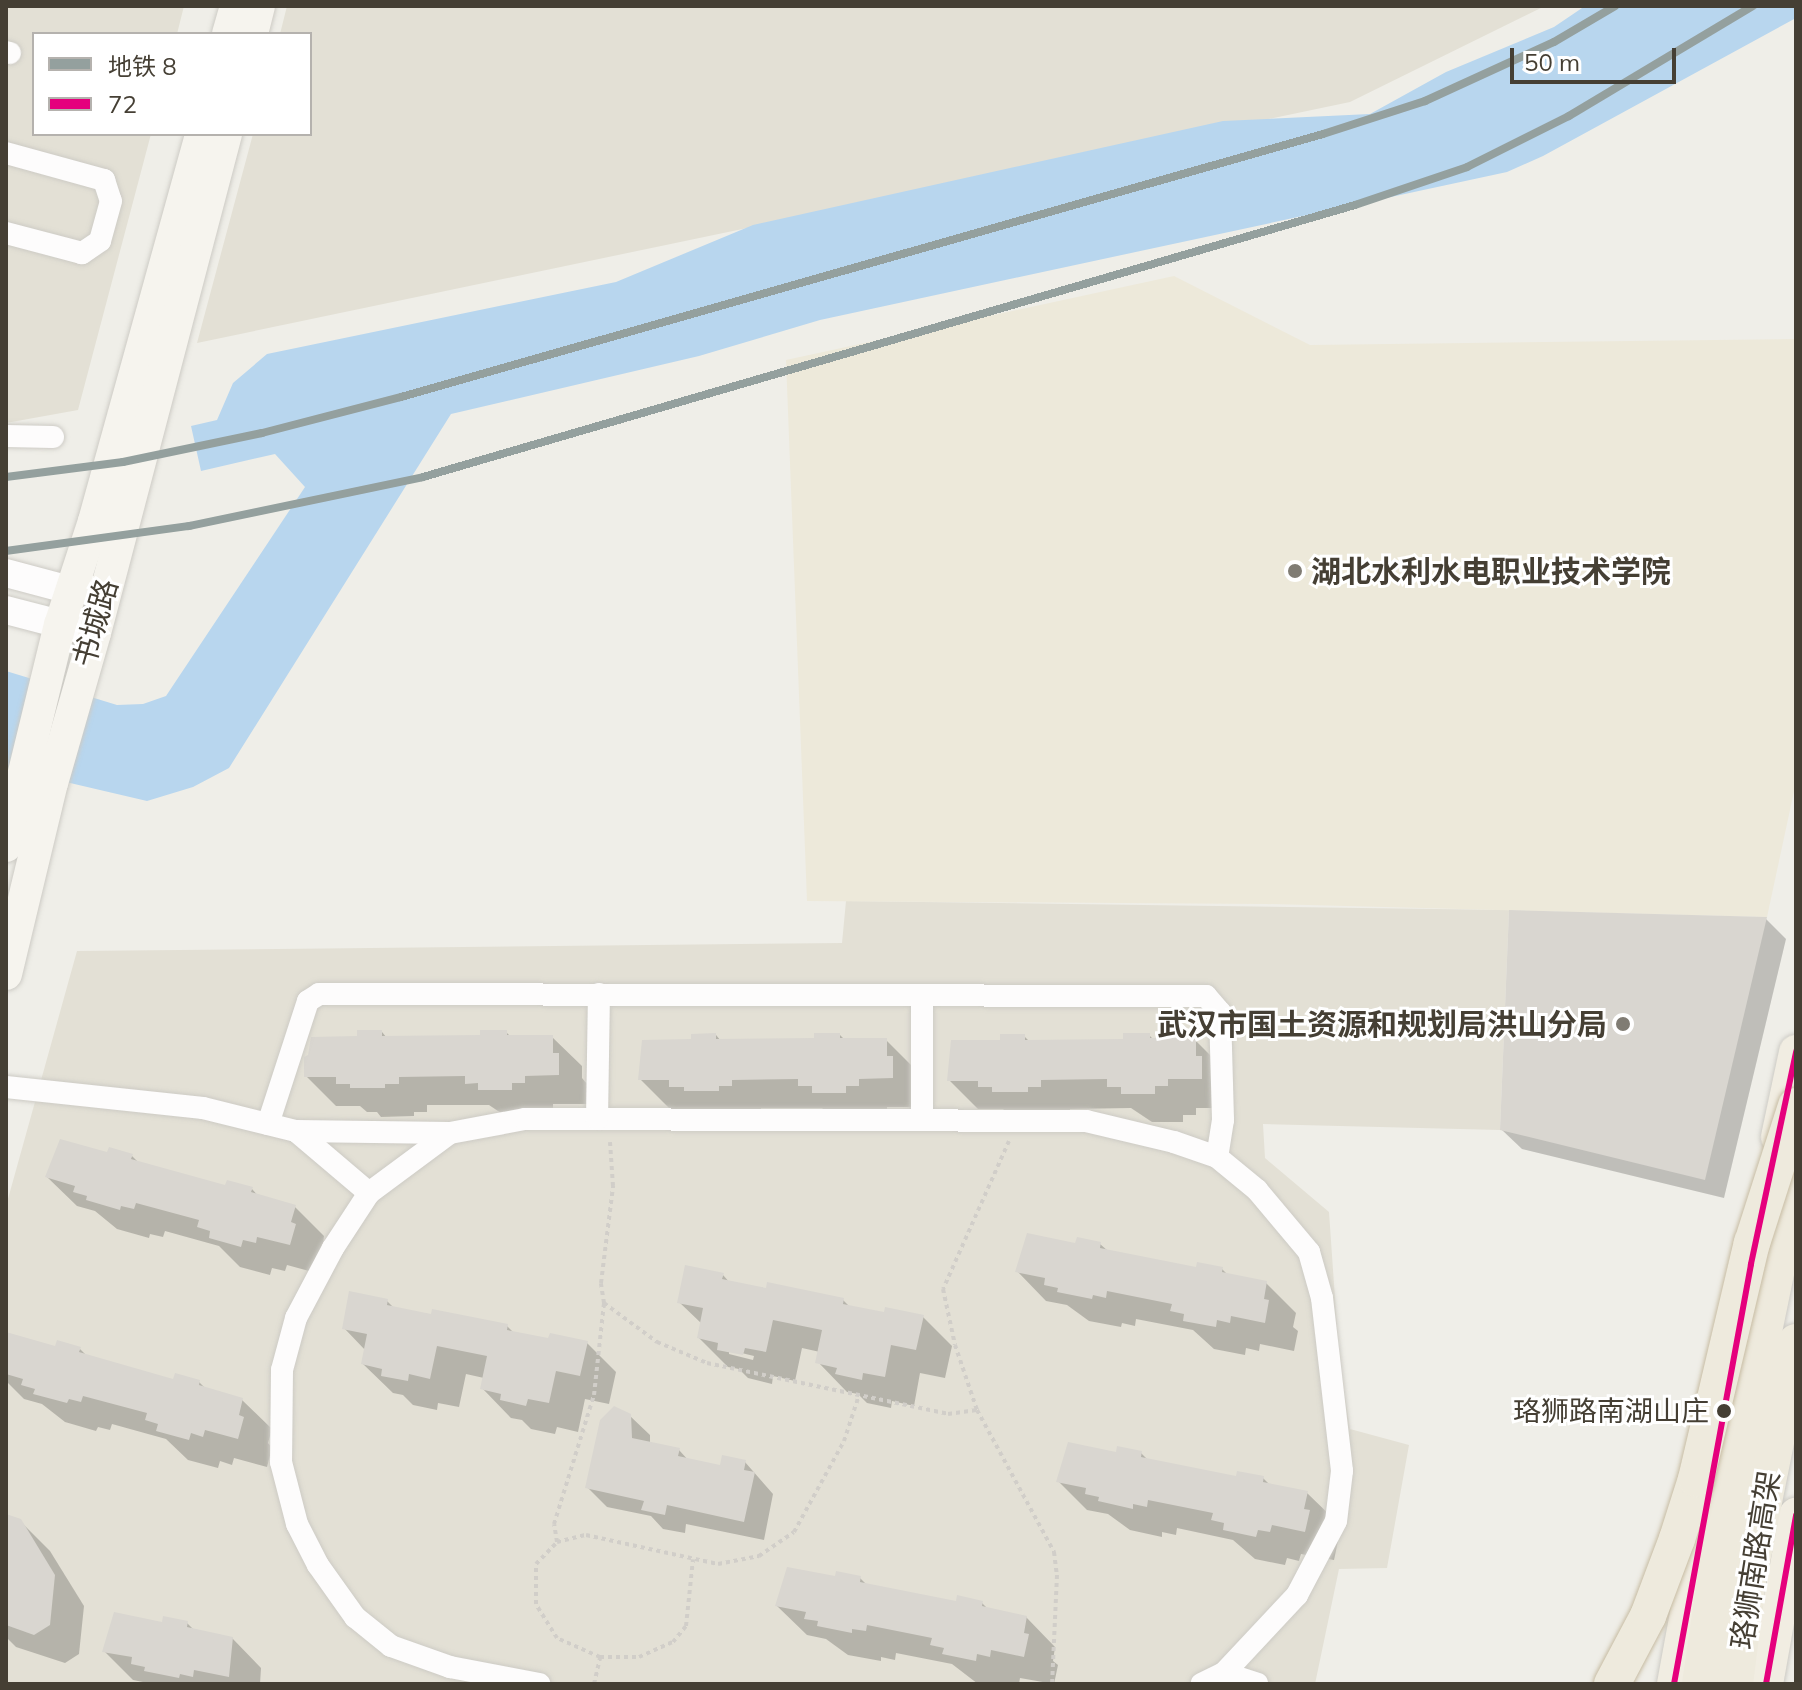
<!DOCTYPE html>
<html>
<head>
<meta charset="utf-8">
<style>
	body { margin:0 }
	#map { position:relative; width:1802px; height:1690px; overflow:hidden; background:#efeee8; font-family:Mulish,"Noto Sans SC",sans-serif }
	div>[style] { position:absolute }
	.residential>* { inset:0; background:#e3e0d5 }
	.education>* { inset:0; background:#ede9da }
	.water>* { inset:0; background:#b8d6ee }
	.shadow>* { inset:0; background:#0003 }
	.building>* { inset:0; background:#d9d6d0 }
	.path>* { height:4px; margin-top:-2px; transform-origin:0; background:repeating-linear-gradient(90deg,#d1cec9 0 4px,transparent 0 8px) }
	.roads { filter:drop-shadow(0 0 2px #cdcbc5) drop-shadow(0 0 2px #cdcbc5) }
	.minor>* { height:22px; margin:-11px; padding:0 11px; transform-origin:11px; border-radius:11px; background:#fdfcfc }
	.tertiary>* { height:28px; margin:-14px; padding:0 14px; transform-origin:14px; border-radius:14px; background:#fdfcfc }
	.secondary>* { height:32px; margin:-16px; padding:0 16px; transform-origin:16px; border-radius:16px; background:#f6f4ee }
	.primary>* { height:34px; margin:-17px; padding:0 17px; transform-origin:17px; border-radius:17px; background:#f1ede2 }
	.trunk>* { height:36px; margin:-18px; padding:0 18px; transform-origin:18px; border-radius:18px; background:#eeeadd }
	.bridges { filter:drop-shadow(0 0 2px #c7bca3) drop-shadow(0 0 2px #c7bca3) }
	.trunk-bridge>* { height:36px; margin:-18px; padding:0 18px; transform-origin:18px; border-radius:18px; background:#eeeadd }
	.bus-1>* { height:6px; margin:-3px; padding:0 3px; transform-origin:3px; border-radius:3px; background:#e5007d }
	.metro-1>* { height:8px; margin:-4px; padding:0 4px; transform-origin:4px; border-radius:4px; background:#94a09e }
	.dots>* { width:22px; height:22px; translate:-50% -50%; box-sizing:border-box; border:4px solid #fff; border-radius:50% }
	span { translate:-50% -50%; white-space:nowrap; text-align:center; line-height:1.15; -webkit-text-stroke:6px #fff; paint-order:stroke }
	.bus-label { font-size:28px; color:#453f34 }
	.right { translate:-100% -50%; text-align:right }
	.poi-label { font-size:30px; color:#453f34; font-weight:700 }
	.left { translate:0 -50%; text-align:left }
	.street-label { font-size:30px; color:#453f34 }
	.frame { position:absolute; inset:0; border:8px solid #453f34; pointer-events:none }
	.legend { position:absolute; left:32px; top:32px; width:280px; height:104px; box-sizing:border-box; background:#fff; border:2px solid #b5b2ae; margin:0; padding:10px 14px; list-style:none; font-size:24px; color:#453f34 }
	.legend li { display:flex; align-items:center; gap:16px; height:40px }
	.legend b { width:40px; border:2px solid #b5b2ae }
	.scale { position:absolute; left:1510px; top:48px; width:166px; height:36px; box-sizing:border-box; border:4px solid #453f34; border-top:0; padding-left:10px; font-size:24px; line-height:28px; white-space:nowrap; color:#453f34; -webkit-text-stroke:6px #fff; paint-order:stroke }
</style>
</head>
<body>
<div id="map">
	<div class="residential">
		<i style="clip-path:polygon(6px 6px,184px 6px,177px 34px,34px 34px,34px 134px,151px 134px,78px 410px,6px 423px)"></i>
		<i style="clip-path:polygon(287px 6px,1545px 6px,1350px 102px,197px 343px,253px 134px,310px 134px,310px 34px,280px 34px)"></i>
		<i style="clip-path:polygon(846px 901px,1509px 910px,1500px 1130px,1263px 1124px,1265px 1158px,1329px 1212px,1339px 1356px,1350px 1429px,1409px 1445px,1387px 1568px,1339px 1569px,1315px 1684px,6px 1684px,6px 1206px,77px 951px,842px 943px)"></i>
	</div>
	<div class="education">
		<i style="clip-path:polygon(1174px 276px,1310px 345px,1796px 339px,1796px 782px,1767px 917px,1266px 904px,807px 901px,786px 360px)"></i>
	</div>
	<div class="water">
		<i style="clip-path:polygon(1585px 6px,1796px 6px,1796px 18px,1543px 156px,1507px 172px,820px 320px,699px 356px,451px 414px,229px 768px,193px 787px,147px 801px,6px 768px,6px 671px,117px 705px,143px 704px,166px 696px,305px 487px,275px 454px,201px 471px,191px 426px,217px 420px,233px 383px,267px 354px,616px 282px,753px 225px,1223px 121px,1370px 114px,1446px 72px,1554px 27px)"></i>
	</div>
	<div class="shadow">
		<i style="clip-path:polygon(1766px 919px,1786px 939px,1724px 1198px,1522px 1149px,1502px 1130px)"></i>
		<i style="clip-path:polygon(382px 1032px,387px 1038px,482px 1037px,506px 1032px,511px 1037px,552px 1037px,582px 1066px,582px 1078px,587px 1084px,588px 1104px,553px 1104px,553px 1111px,510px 1119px,489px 1105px,427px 1105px,427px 1112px,414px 1112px,414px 1116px,381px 1117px,377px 1112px,367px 1112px,360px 1106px,336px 1106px,306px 1076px,360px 1038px)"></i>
		<i style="clip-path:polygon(716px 1035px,721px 1041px,816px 1040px,840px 1035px,845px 1040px,886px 1040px,915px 1069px,921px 1107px,887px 1107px,887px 1115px,830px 1115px,822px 1108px,761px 1108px,761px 1115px,670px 1109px,640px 1079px,693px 1041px)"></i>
		<i style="clip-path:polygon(1149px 1035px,1154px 1040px,1195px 1040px,1224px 1069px,1230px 1108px,1196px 1108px,1196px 1115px,1183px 1115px,1183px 1122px,1152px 1122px,1131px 1108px,1070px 1109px,1070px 1115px,1010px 1116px,1003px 1109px,978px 1109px,949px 1080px,1002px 1042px,1024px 1036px,1030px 1042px,1125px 1041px)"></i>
		<i style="clip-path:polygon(109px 1155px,132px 1156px,140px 1164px,227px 1188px,252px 1189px,259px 1197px,295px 1207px,324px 1236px,320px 1274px,287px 1265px,285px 1271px,272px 1268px,270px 1275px,240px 1267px,219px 1246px,165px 1231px,163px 1237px,150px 1234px,149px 1238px,117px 1229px,95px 1211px,77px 1206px,47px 1177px)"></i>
		<i style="clip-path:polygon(1100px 1244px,1108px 1251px,1197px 1269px,1222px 1269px,1229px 1276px,1266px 1283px,1296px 1313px,1293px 1327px,1298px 1331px,1294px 1351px,1260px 1344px,1259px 1351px,1246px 1348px,1245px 1355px,1214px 1349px,1193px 1330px,1136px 1319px,1135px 1326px,1122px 1323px,1121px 1327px,1089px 1321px,1067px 1305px,1046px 1301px,1017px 1271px,1077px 1245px)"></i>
		<i style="clip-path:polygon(evenodd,723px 1275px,730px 1283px,843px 1300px,850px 1307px,886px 1315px,923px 1317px,952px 1346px,945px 1378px,920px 1373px,914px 1406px,892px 1401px,891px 1408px,867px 1403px,858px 1394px,847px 1392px,818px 1362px,820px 1352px,802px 1348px,795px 1381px,773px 1376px,772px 1384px,748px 1378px,739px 1369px,728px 1367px,699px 1338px,702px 1324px,679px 1302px,723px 1275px,729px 1350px,754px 1356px,753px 1360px,729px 1354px,729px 1350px)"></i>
		<i style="clip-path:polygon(387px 1301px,395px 1309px,507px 1326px,514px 1333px,550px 1341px,587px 1343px,616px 1372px,609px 1404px,585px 1399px,578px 1432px,557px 1427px,555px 1434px,531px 1429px,522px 1420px,511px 1418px,482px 1388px,484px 1378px,466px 1374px,459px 1407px,438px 1403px,437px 1410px,413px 1405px,403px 1395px,393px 1393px,363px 1364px,366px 1351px,344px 1328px)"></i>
		<i style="clip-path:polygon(6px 1341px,80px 1349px,88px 1357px,175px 1381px,199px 1382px,207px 1390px,242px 1400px,272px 1429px,268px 1443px,272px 1448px,267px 1467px,234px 1458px,232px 1465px,220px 1461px,218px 1468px,188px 1460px,166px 1439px,112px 1424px,110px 1430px,98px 1427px,96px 1431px,65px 1422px,42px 1404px,24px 1399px,6px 1381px)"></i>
		<i style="clip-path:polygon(629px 1415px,650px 1435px,650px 1444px,679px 1450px,689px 1461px,721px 1467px,745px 1462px,773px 1494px,764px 1540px,686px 1524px,685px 1533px,663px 1529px,651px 1516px,607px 1507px,587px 1487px)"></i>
		<i style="clip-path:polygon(1141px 1453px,1148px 1460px,1238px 1479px,1263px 1478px,1270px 1485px,1307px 1493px,1337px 1522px,1334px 1536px,1338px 1541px,1334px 1560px,1301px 1554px,1299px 1561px,1287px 1558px,1285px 1565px,1255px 1559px,1233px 1540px,1177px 1528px,1176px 1535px,1162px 1532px,1162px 1537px,1130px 1530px,1108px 1514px,1087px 1510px,1058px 1481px,1117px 1455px)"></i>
		<i style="clip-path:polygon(6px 1516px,20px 1521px,50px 1551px,84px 1606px,79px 1654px,65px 1663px,16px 1647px,6px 1637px)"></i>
		<i style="clip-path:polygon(860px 1578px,867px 1585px,957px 1603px,982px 1603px,989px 1610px,1026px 1617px,1055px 1647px,1053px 1661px,1058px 1665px,1054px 1684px,1020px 1678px,1019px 1684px,978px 1684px,952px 1664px,896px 1653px,895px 1660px,881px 1657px,881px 1661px,848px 1655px,826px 1639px,807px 1635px,777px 1606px,837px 1579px)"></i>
		<i style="clip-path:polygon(187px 1623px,195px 1631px,232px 1638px,261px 1668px,260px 1684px,153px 1684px,133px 1680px,104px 1651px,164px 1625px)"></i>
	</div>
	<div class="building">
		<i style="clip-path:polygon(1509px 910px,1767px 917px,1705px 1180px,1500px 1130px)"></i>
		<i style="clip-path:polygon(357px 1030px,382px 1030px,382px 1036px,480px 1035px,480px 1030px,507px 1030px,507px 1035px,553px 1035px,553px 1053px,559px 1053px,559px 1075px,525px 1076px,525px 1083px,512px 1083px,512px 1090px,478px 1090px,478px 1083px,465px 1084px,465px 1076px,399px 1077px,399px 1084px,385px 1084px,385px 1088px,350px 1088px,350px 1084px,336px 1084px,336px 1077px,304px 1077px,304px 1057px,308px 1055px,311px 1037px,357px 1036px)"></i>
		<i style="clip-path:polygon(716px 1033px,716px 1039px,814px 1038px,814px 1033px,840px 1033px,840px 1038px,887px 1038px,887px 1056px,893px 1056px,893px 1078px,859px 1079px,859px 1086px,846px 1086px,846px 1093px,812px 1093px,812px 1086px,798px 1086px,798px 1079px,732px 1080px,732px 1086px,719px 1086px,719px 1091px,684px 1091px,684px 1087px,669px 1087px,669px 1080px,638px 1080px,642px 1040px,691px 1039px,691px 1034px)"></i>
		<i style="clip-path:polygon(1123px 1033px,1150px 1033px,1150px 1038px,1196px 1038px,1196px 1056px,1202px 1056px,1202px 1079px,1168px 1079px,1168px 1086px,1155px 1086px,1155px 1094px,1121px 1094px,1121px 1087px,1107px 1087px,1107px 1079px,1041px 1080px,1041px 1087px,1028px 1087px,1028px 1092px,992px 1092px,992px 1087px,978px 1087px,978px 1081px,947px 1081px,951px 1040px,1000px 1040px,1000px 1034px,1025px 1034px,1025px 1040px,1123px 1039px)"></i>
		<i style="clip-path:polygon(60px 1139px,107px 1152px,109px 1147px,133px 1154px,131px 1159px,225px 1185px,227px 1180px,253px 1187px,251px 1192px,296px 1205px,291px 1222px,296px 1224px,290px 1245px,257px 1237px,256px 1243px,243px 1240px,241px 1247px,209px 1238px,210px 1231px,197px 1227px,199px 1220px,136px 1203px,134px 1209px,121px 1206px,120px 1210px,86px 1200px,87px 1196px,73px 1192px,75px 1186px,45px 1177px)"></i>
		<i style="clip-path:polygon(1027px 1233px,1075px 1243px,1077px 1237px,1101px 1242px,1100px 1248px,1196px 1267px,1197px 1262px,1223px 1267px,1222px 1272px,1267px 1281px,1264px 1299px,1269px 1300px,1265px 1323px,1231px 1316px,1230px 1323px,1217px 1320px,1216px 1327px,1183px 1321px,1184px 1314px,1170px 1311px,1172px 1304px,1107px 1291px,1106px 1298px,1093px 1295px,1092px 1299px,1057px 1292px,1058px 1288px,1044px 1285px,1045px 1278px,1015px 1272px)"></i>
		<i style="clip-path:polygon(685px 1265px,724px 1273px,722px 1279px,766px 1288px,767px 1282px,844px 1298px,843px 1304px,884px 1312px,885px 1307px,924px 1315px,916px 1350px,891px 1345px,885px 1377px,863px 1373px,862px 1380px,835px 1374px,837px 1368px,815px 1363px,822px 1330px,773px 1320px,766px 1352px,745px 1348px,743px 1355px,717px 1350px,718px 1343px,697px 1338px,703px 1308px,677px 1303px)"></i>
		<i style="clip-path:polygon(349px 1291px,388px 1299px,387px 1305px,431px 1314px,432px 1309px,508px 1324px,507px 1330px,548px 1338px,550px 1333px,588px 1341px,580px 1376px,556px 1371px,549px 1403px,528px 1399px,526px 1406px,500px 1400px,501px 1394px,480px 1389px,487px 1356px,437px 1346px,430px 1379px,409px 1374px,408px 1381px,381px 1376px,382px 1369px,361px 1364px,367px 1334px,342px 1329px)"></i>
		<i style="clip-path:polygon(6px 1332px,55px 1346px,57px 1340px,81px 1347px,79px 1352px,173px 1379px,175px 1373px,200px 1380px,199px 1385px,243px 1398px,239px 1415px,244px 1417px,238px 1439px,205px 1430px,203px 1437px,191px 1433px,189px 1440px,156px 1431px,158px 1424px,145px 1420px,147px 1413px,83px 1396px,81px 1402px,69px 1399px,67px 1403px,33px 1394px,35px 1389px,21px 1385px,23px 1379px,6px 1374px)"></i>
		<i style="clip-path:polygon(614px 1406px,631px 1414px,632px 1438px,680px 1448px,678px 1456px,720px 1465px,722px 1455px,746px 1460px,744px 1470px,755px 1472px,744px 1522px,667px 1505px,665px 1515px,641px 1510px,644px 1501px,585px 1488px,600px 1420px)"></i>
		<i style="clip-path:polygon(1068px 1442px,1116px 1452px,1117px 1446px,1142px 1451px,1141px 1457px,1236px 1476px,1237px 1471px,1264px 1476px,1263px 1482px,1308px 1491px,1304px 1509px,1310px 1510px,1305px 1532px,1272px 1525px,1270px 1532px,1258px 1530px,1256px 1537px,1223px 1530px,1224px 1523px,1211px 1520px,1213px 1513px,1148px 1500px,1147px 1507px,1133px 1504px,1133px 1509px,1098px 1501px,1099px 1497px,1085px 1494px,1086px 1488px,1056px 1482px)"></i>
		<i style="clip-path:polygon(6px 1514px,21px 1519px,55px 1575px,50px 1625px,34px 1635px,6px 1625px)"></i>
		<i style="clip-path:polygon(787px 1567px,835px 1576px,836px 1571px,861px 1576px,860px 1582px,956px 1601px,957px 1595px,983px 1601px,982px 1606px,1027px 1616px,1024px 1633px,1029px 1634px,1024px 1657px,991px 1650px,990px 1657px,977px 1654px,976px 1661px,942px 1654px,944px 1648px,930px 1645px,932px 1638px,867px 1625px,866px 1631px,852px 1629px,852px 1633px,817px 1626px,818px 1621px,804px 1619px,806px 1612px,775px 1606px)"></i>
		<i style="clip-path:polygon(114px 1612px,162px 1622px,163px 1616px,188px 1621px,187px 1627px,233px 1637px,229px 1677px,194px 1670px,193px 1677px,180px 1674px,179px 1678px,144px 1671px,145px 1667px,131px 1664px,132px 1657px,102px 1652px)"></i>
	</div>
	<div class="path">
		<i style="left:1009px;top:1141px;width:162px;rotate:114deg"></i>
		<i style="left:943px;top:1289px;width:57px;rotate:77.9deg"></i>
		<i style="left:955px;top:1345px;width:69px;rotate:71.3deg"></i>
		<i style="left:977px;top:1410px;width:162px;rotate:61.5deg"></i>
		<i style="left:1054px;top:1552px;width:23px;rotate:83deg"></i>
		<i style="left:1057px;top:1575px;width:109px;rotate:92.6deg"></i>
		<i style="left:604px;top:1303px;width:66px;rotate:36.3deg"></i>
		<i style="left:657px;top:1342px;width:54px;rotate:22.8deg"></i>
		<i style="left:707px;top:1363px;width:246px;rotate:11.9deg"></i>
		<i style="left:948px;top:1414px;width:29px;rotate:-8deg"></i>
		<i style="left:557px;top:1542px;width:30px;rotate:-14deg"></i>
		<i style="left:586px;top:1535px;width:135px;rotate:12.4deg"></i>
		<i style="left:718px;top:1564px;width:42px;rotate:-11deg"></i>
		<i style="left:759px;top:1556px;width:42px;rotate:-34.4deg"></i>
		<i style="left:794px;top:1532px;width:104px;rotate:-61.2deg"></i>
		<i style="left:844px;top:1441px;width:48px;rotate:-71.9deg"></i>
		<i style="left:600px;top:1657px;width:39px"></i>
		<i style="left:639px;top:1657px;width:37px;rotate:-24deg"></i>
		<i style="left:673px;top:1642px;width:21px;rotate:-51deg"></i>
		<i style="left:686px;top:1626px;width:67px;rotate:-84deg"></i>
		<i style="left:594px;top:1684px;width:28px;rotate:-77deg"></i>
		<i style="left:600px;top:1657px;width:47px;rotate:-156.2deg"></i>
		<i style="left:557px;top:1638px;width:40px;rotate:-122deg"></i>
		<i style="left:536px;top:1604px;width:40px;rotate:-90deg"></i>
		<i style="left:536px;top:1564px;width:30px;rotate:-46deg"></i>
		<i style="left:557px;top:1542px;width:18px;rotate:-99deg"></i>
		<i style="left:554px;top:1524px;width:135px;rotate:-72.8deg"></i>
		<i style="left:594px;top:1395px;width:93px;rotate:-83.8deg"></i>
		<i style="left:604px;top:1303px;width:20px;rotate:-99deg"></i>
		<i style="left:601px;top:1283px;width:98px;rotate:-82.9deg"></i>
		<i style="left:613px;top:1186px;width:44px;rotate:-93.9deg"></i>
	</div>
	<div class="roads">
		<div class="minor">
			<i style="left:6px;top:52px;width:4px;rotate:14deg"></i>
			<i style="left:6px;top:153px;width:102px;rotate:15.4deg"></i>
			<i style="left:104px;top:180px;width:22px;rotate:72deg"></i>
			<i style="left:111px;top:201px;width:41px;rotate:105.4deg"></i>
			<i style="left:100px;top:241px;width:22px;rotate:146deg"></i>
			<i style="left:82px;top:253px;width:79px;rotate:-165.3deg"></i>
			<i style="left:6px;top:436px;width:47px;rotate:1.2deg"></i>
			<i style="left:922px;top:995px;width:125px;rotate:90deg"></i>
			<i style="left:6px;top:1087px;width:198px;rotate:6.1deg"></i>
			<i style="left:203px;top:1108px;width:96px;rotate:13.9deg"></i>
			<i style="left:296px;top:1131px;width:154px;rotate:0.7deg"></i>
			<i style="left:450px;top:1133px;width:76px;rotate:-10.6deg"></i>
			<i style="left:525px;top:1119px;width:561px;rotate:0.2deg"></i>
			<i style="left:1086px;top:1121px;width:90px;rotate:13.4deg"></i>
			<i style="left:1174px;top:1142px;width:46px;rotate:19.2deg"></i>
			<i style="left:1217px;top:1157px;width:52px;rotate:39.5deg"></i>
			<i style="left:1257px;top:1190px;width:81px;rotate:50deg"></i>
			<i style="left:1309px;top:1252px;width:48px;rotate:74.2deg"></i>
			<i style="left:1322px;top:1298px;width:174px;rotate:83.4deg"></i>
			<i style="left:1342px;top:1471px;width:50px;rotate:96.8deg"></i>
			<i style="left:1336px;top:1521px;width:84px;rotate:117.8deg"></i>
			<i style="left:1297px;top:1595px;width:107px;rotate:133.1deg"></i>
			<i style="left:1224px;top:1673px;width:25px;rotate:154deg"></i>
			<i style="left:597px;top:1119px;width:125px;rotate:-89.1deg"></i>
			<i style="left:268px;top:1124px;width:129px;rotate:-72deg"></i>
			<i style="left:308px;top:1001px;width:13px;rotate:-32deg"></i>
			<i style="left:319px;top:994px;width:887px;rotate:0.13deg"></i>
			<i style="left:1206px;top:996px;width:21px;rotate:49deg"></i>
			<i style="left:1220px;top:1012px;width:108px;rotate:88.4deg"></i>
			<i style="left:1223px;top:1120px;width:37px;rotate:99deg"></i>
			<i style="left:296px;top:1131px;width:96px;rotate:40.3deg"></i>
			<i style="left:450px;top:1133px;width:101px;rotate:143.5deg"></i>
			<i style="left:369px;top:1193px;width:66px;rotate:123.2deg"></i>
			<i style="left:333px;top:1248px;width:79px;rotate:117.9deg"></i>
			<i style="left:296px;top:1318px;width:54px;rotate:105.1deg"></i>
			<i style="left:282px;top:1370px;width:92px;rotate:90.6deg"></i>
			<i style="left:281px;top:1462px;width:64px;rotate:75.5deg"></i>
			<i style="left:297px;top:1524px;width:46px;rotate:62.9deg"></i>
			<i style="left:318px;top:1565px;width:64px;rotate:54.6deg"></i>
			<i style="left:355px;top:1617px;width:46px;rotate:38.9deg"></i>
			<i style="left:391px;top:1646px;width:63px;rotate:19.6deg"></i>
			<i style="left:450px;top:1667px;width:91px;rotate:10.8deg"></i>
			<i style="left:1224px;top:1673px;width:35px;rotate:18deg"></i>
		</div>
		<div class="tertiary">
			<i style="left:6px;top:573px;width:66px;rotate:14.9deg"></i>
			<i style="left:70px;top:590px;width:23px"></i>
			<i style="left:6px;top:610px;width:75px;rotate:14.6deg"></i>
		</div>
		<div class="secondary">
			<i style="left:228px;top:34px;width:29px;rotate:-74deg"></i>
			<i style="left:252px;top:34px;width:29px;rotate:-76deg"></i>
			<i style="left:6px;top:846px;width:228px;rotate:-76.3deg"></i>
			<i style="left:60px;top:625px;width:109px;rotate:-71.9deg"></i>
			<i style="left:94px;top:521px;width:402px;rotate:-74.5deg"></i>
			<i style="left:6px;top:974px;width:196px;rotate:-76.5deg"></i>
			<i style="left:52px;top:783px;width:156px;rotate:-74deg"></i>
			<i style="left:95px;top:633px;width:516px;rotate:-75.29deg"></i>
		</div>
		<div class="primary">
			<i style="left:1778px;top:1137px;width:87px;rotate:-78deg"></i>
			<i style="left:1674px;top:1684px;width:228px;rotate:-79.6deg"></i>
			<i style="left:1766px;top:1684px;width:172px;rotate:-79.9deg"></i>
		</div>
		<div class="trunk">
			<i style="left:1700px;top:1684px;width:152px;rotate:-81.7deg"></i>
			<i style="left:1722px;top:1534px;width:364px;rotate:-78.3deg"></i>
			<i style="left:1735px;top:1684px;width:104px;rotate:-82.8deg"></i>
			<i style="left:1748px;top:1581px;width:244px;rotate:-78.6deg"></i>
		</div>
	</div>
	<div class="bridges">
		<div class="trunk-bridge">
			<i style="left:1612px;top:1684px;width:77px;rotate:-62.1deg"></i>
			<i style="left:1648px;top:1616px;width:82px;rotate:-69.4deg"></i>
			<i style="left:1677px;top:1539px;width:63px;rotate:-72.4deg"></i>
			<i style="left:1696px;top:1479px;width:243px;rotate:-76.7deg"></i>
			<i style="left:1752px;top:1243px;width:144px;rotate:-72.2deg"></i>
		</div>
	</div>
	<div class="bus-1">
		<i style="left:1674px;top:1684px;width:427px;rotate:-79.6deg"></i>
		<i style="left:1751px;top:1264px;width:217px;rotate:-78deg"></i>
		<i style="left:1766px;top:1684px;width:172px;rotate:-79.9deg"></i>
	</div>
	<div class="metro-1">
		<i style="left:6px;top:477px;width:118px;rotate:-7.3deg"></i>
		<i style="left:123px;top:462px;width:142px;rotate:-11.8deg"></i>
		<i style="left:262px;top:433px;width:144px;rotate:-14.5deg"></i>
		<i style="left:401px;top:397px;width:959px;rotate:-15.92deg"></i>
		<i style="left:1323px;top:134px;width:107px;rotate:-17.9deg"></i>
		<i style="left:1425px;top:101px;width:142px;rotate:-24.6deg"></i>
		<i style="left:1554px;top:42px;width:71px;rotate:-30.5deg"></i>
		<i style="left:6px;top:551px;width:185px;rotate:-7.8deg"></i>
		<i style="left:189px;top:526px;width:239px;rotate:-11.8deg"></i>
		<i style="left:423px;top:477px;width:971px;rotate:-16.27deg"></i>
		<i style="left:1355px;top:205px;width:118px;rotate:-18.7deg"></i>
		<i style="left:1467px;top:167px;width:114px;rotate:-26.6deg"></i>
		<i style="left:1569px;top:116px;width:214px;rotate:-30.9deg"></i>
	</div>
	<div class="dots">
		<i style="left:1295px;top:571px;background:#807c73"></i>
		<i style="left:1623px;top:1024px;background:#807c73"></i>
		<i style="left:1724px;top:1411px;background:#453f34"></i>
	</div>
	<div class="bus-label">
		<span class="right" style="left:1709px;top:1411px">珞狮路南湖山庄</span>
	</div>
	<div class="poi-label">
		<span class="left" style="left:1311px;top:571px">湖北水利水电职业技术学院</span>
		<span class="right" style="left:1607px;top:1024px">武汉市国土资源和规划局洪山分局</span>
	</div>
	<div class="street-label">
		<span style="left:95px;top:623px;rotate:-74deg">书城路</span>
		<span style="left:1755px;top:1560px;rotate:-81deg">珞狮南路高架</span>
	</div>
	<div class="frame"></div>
	<ul class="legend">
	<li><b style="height:10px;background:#94a09e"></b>地铁 8</li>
	<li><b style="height:10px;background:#e5007d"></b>72</li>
	</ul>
	<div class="scale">50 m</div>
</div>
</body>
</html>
